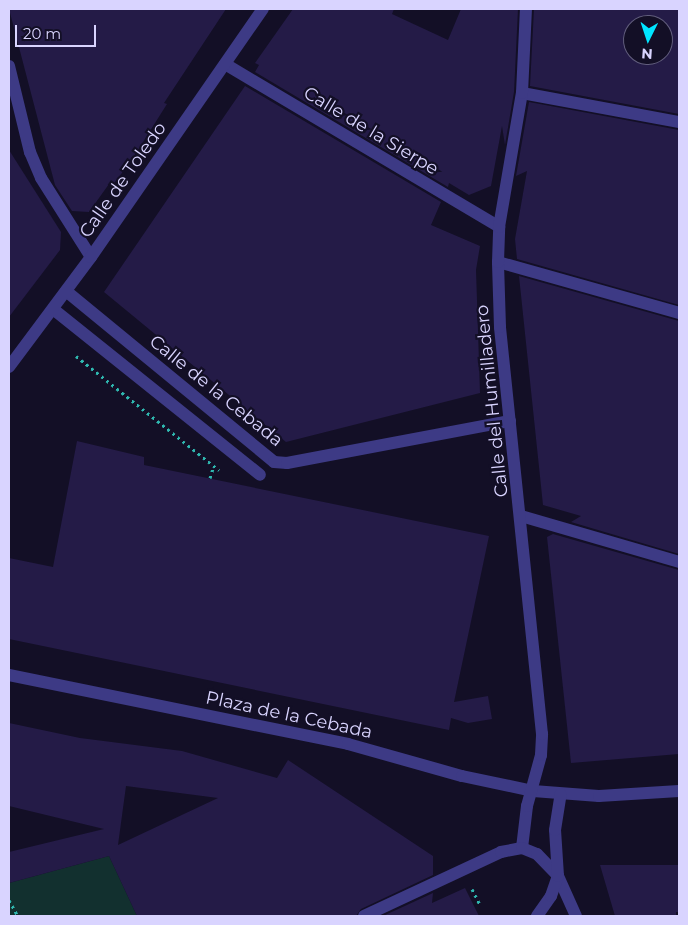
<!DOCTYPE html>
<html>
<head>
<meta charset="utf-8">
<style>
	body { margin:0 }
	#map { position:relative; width:688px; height:925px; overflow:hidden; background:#130f26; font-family:Montserrat,sans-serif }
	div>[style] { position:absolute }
	.green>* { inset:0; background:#12302f }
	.building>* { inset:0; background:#241b47 }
	.path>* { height:3px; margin-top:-1.5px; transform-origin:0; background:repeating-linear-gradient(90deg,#2fb8b0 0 2.5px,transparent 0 6.5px) }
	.minor>* { height:12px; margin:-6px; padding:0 6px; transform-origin:6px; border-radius:6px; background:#3d3a85 }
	span { translate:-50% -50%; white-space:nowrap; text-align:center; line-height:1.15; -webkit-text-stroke:4.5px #130f26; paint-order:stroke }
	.street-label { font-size:18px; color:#d9d4ff }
	.frame { position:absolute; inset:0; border:10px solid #d9d4ff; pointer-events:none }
	.north { position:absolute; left:623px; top:15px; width:50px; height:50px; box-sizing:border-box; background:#130f26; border:1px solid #625e7d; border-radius:50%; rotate:184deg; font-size:14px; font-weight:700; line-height:20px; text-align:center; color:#d9d4ff }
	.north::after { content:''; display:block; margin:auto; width:18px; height:22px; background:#00e5ff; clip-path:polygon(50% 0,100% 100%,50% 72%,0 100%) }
	.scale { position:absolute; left:15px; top:25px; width:81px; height:22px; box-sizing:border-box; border:2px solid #d9d4ff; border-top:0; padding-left:6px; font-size:15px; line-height:18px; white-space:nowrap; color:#d9d4ff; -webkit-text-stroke:4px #130f26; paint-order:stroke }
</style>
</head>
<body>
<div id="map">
	<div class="green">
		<i style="clip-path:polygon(109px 856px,137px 916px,9px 916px,9px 883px)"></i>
	</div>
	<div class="building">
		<i style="clip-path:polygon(9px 9px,226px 9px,164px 103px,167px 104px,131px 161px,112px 186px,109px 184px,89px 212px,72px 211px,55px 185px)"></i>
		<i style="clip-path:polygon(293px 9px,394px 9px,392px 14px,448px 40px,461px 9px,518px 9px,514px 92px,505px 145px,502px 126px,491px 186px,469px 195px,449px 183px,448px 187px,255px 72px,259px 65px,255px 63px)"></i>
		<i style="clip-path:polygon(evenodd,534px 9px,679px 9px,679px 114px,530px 86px,534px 9px,633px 25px,663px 25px,663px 55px,633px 55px,633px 25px)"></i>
		<i style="clip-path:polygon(245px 86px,441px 202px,431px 225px,480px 246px,476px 270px,480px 393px,286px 442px,104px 292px)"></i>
		<i style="clip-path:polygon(529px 102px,679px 130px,679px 305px,517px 259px,515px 239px,527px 171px,516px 176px)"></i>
		<i style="clip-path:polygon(9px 150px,61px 232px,60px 250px,9px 317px)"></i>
		<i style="clip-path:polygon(519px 276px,679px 321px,679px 554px,571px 522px,581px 516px,543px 505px)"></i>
		<i style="clip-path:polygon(77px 441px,144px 457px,144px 465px,489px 536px,454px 702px,488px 696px,492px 719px,468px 723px,451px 718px,449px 730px,9px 639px,9px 558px,53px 567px)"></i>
		<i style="clip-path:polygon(553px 534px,679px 570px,679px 754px,571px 763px,547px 537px)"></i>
		<i style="clip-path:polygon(evenodd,9px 723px,80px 738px,182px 751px,277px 778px,288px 760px,433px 856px,433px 875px,361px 909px,356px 916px,137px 916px,109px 856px,9px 883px,9px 852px,104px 829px,9px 806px,9px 723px,126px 786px,218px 798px,118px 845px,126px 786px)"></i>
		<i style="clip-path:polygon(600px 865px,679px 865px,679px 912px,676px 912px,676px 916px,615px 916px)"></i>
		<i style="clip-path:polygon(465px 888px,479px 916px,383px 916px,433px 893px,432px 903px)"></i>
	</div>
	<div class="path">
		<i style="left:76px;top:356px;width:183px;rotate:38.6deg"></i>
		<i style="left:210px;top:478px;width:10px;rotate:-73deg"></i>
		<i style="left:472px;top:889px;width:16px;rotate:63deg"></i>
		<i style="left:9px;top:900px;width:18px;rotate:61deg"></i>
	</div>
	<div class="minor">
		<i style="left:225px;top:64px;width:319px;rotate:30.7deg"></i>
		<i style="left:9px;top:66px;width:89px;rotate:76.3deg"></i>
		<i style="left:30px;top:152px;width:28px;rotate:67deg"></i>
		<i style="left:41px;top:178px;width:93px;rotate:57.7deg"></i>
		<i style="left:522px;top:93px;width:160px;rotate:10.5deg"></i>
		<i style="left:498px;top:262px;width:188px;rotate:15.7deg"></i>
		<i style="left:66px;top:291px;width:269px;rotate:39.4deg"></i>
		<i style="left:274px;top:462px;width:13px;rotate:4deg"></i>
		<i style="left:287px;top:463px;width:227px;rotate:-10.7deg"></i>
		<i style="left:53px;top:309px;width:265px;rotate:38.7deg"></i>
		<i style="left:9px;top:367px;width:137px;rotate:-53.3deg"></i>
		<i style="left:91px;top:257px;width:302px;rotate:-55.3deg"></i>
		<i style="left:521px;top:516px;width:165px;rotate:16.2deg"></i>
		<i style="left:9px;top:675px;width:346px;rotate:11.5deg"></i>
		<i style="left:348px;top:744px;width:118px;rotate:15.7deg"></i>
		<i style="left:462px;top:776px;width:73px;rotate:11.9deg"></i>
		<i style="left:533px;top:791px;width:66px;rotate:4.3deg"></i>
		<i style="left:599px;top:796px;width:80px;rotate:-3.6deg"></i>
		<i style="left:522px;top:848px;width:42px;rotate:-83.2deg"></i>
		<i style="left:527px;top:806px;width:53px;rotate:-74.6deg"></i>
		<i style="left:541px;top:755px;width:21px;rotate:-87deg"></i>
		<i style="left:542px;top:734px;width:409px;rotate:-95.9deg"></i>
		<i style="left:500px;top:327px;width:65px;rotate:-91.8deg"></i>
		<i style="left:498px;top:262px;width:35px;rotate:-88deg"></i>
		<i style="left:499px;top:227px;width:136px;rotate:-80.3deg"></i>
		<i style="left:522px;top:93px;width:84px;rotate:-87.3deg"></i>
		<i style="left:364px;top:916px;width:151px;rotate:-25deg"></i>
		<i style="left:501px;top:852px;width:21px;rotate:-11deg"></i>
		<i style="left:522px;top:848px;width:16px;rotate:22deg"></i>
		<i style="left:537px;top:854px;width:30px;rotate:46deg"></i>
		<i style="left:558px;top:876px;width:44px;rotate:65.8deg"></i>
		<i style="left:537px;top:916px;width:24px;rotate:-55deg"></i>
		<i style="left:551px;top:896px;width:21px;rotate:-71deg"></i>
		<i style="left:558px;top:876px;width:46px;rotate:-93.7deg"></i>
		<i style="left:555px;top:830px;width:36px;rotate:-81deg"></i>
	</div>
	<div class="street-label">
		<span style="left:371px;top:131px;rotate:31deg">Calle de la Sierpe</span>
		<span style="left:123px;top:180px;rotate:-55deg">Calle de Toledo</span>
		<span style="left:216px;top:391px;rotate:39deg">Calle de la Cebada</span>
		<span style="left:492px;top:401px;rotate:-96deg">Calle del Humilladero</span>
		<span style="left:289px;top:715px;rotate:12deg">Plaza de la Cebada</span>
	</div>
	<div class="frame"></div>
	<div class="north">N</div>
	<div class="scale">20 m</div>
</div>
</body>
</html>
